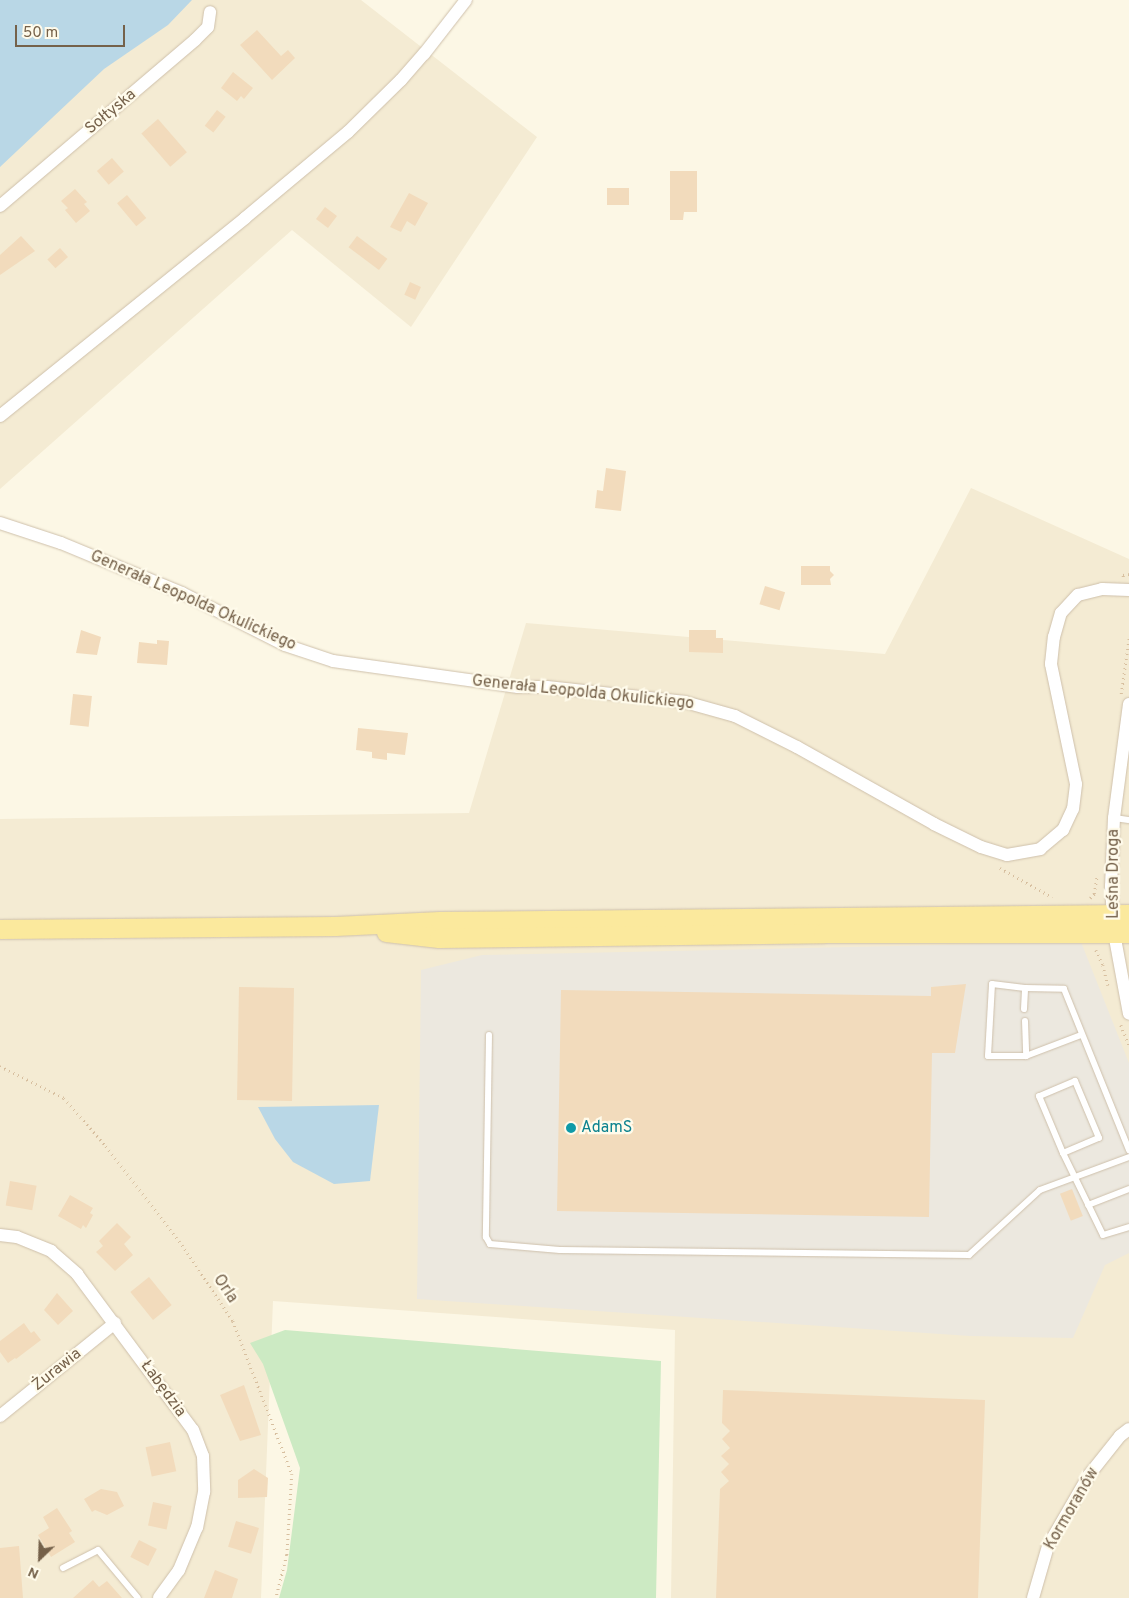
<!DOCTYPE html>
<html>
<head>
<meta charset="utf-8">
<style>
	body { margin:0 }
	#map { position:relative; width:1129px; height:1598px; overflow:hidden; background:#fcf7e5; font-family:Overpass,sans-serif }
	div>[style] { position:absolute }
	.residential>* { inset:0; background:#f4ebd3 }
	.industrial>* { inset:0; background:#ece8df }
	.green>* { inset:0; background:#cceac3 }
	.water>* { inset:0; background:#b9d7e6 }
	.building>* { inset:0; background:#f2dbbc; transform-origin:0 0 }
	.path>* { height:2.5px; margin-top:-1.25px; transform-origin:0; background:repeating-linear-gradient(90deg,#d7bf9f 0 1px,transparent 0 5px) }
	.roads { filter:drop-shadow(0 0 1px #cec0ab) drop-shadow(0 0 1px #cec0ab) }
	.lane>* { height:6px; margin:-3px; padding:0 3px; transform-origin:3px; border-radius:3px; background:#fff }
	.street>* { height:12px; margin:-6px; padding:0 6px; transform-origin:6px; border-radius:6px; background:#fff }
	.primary>* { height:19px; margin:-9.5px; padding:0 9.5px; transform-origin:9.5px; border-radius:9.5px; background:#fbe99d }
	.dots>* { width:14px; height:14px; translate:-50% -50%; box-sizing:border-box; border:2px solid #fffbeb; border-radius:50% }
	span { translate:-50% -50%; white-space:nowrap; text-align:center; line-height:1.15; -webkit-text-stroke:4.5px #fffbeb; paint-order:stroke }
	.street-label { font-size:16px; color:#75614a }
	.culture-label { font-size:16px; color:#0d838f }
	.left { translate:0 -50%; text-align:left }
	.north { position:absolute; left:15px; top:1533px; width:50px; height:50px; -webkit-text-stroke:4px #fffbeb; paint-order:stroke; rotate:204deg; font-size:14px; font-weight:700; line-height:20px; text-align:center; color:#75614a }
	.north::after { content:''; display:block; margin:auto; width:18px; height:22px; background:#75614a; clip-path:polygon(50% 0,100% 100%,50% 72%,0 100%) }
	.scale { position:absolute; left:15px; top:25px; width:110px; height:22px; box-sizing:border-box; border:2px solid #75614a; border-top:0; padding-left:6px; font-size:15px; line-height:18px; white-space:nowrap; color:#75614a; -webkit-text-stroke:4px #fffbeb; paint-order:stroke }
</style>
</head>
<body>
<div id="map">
	<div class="residential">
		<i style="clip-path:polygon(0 0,361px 0,537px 137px,411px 327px,292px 230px,0 489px)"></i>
		<i style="clip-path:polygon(971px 488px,1129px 559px,1129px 1598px,671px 1598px,675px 1330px,273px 1301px,261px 1598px,0 1598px,0 819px,469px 813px,526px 623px,885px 654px)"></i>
	</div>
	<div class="industrial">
		<i style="clip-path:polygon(1081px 942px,1129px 1063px,1129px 1253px,1105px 1265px,1073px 1338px,970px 1336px,417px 1299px,421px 970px,482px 955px)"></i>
	</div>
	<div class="green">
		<i style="clip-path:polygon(285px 1330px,661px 1361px,656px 1598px,279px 1598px,287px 1570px,300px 1468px,263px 1364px,250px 1343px)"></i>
	</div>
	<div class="water">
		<i style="clip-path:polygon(0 0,192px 0,168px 25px,104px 69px,0 167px)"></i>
		<i style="clip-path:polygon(379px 1105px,370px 1181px,334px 1184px,293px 1162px,275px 1139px,258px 1107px)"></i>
	</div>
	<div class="building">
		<i style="clip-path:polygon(257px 30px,281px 56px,288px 50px,295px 58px,272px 80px,240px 45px)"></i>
		<i style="clip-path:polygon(233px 72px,253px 88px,244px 99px,241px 96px,237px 101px,221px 88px)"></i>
		<i style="left:217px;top:110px;width:11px;height:20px;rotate:38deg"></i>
		<i style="left:158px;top:119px;width:44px;height:22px;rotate:49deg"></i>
		<i style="left:112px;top:158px;width:18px;height:20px;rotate:49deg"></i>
		<i style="clip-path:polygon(670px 171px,697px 171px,697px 212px,684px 212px,683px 220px,670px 220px)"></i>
		<i style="left:607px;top:188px;width:22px;height:17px"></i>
		<i style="clip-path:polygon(75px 189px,87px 202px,84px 204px,90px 211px,76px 223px,65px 210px,68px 208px,61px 201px)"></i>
		<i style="clip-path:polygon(409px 193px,428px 203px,415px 226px,407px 221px,401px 232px,390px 227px)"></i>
		<i style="left:127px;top:195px;width:30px;height:13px;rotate:50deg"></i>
		<i style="left:325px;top:207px;width:15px;height:15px;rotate:37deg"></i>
		<i style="clip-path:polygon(21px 236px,35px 251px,0 275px,0 255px)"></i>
		<i style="left:357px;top:236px;width:38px;height:14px;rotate:37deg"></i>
		<i style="left:60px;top:248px;width:12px;height:17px;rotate:48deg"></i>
		<i style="left:410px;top:282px;width:12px;height:14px;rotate:24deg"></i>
		<i style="clip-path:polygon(606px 468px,626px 471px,621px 511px,595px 508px,597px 490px,603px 491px)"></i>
		<i style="clip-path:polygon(801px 566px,830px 566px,830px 571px,834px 575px,830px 579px,831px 585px,801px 585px)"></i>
		<i style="left:765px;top:586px;width:21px;height:19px;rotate:17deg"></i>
		<i style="clip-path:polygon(81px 630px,101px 637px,97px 655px,76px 653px)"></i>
		<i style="clip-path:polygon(689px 630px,716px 630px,716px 638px,723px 638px,723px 653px,689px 652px)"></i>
		<i style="clip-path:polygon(157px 640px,169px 641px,167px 665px,137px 663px,139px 642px,157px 644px)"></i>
		<i style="left:73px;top:694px;width:19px;height:31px;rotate:6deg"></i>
		<i style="clip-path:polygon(358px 728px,408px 733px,405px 755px,387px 753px,387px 760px,372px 758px,372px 752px,356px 750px)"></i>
		<i style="clip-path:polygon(966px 984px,955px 1053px,932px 1053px,929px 1217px,557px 1211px,561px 990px,931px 996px,931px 987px)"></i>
		<i style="left:239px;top:987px;width:55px;height:113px;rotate:1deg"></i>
		<i style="left:10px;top:1181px;width:27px;height:25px;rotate:10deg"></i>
		<i style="left:1072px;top:1189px;width:29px;height:13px;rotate:68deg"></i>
		<i style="clip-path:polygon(70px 1195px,93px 1208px,90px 1213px,93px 1215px,86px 1228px,83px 1225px,81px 1229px,58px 1216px)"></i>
		<i style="clip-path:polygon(117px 1223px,131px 1237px,124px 1244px,133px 1255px,115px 1271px,96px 1252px,103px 1246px,99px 1241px)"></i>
		<i style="left:149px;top:1277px;width:36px;height:24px;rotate:51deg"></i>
		<i style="clip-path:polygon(57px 1293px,73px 1311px,58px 1325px,44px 1310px)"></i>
		<i style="clip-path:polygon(24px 1323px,31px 1333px,34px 1331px,41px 1340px,16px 1359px,15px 1358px,8px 1363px,0 1352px,0 1341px)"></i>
		<i style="clip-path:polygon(244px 1385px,261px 1435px,240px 1441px,220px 1395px)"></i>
		<i style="clip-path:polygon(723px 1390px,985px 1400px,978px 1598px,716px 1598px,720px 1489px,729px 1481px,721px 1472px,729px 1464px,721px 1456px,730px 1448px,722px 1439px,730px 1431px,722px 1423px)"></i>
		<i style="left:170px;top:1442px;width:30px;height:25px;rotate:78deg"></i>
		<i style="clip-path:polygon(254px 1469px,268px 1478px,267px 1497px,238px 1498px,238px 1480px)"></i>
		<i style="clip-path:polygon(101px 1489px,117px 1492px,124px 1506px,107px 1515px,95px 1510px,92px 1512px,84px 1499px)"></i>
		<i style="left:153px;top:1502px;width:19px;height:24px;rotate:12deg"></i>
		<i style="clip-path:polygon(57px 1508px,72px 1531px,69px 1533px,75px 1542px,51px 1557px,38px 1535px,49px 1528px,43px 1517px)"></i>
		<i style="left:236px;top:1521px;width:24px;height:27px;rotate:17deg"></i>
		<i style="left:139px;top:1540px;width:20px;height:19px;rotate:27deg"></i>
		<i style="clip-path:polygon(19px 1546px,23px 1598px,0 1598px,0 1548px)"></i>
		<i style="clip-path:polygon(215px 1570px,238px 1579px,232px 1598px,204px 1598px)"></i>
		<i style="clip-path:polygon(93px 1580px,99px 1587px,107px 1581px,122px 1598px,73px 1598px)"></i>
	</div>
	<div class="path">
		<i style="left:1123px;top:577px;width:2px;rotate:-90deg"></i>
		<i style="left:1123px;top:575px;width:6px;rotate:-9deg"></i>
		<i style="left:1121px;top:694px;width:57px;rotate:-81.9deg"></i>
		<i style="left:1000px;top:868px;width:60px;rotate:29.1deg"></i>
		<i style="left:1090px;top:898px;width:6px;rotate:-45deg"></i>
		<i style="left:1094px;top:894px;width:19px;rotate:-81deg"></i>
		<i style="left:1096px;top:950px;width:17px;rotate:65deg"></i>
		<i style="left:1103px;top:965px;width:21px;rotate:76deg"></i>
		<i style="left:1121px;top:1025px;width:22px;rotate:68deg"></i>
		<i style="left:0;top:1066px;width:72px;rotate:26.6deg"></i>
		<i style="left:64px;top:1098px;width:64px;rotate:48.8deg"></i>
		<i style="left:106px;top:1146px;width:130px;rotate:52.5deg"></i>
		<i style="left:185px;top:1249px;width:87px;rotate:56.3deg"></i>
		<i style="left:233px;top:1321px;width:164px;rotate:68.9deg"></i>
		<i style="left:292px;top:1474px;width:81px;rotate:93.5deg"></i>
		<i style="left:287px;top:1555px;width:44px;rotate:104.3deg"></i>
	</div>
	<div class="roads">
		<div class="lane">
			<i style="left:1114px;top:818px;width:15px;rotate:8deg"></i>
			<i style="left:1024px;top:1009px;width:21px;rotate:-87deg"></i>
			<i style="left:1025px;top:1021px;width:35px;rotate:88deg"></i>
			<i style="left:489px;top:1035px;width:202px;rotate:90.9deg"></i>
			<i style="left:486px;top:1237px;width:8px;rotate:60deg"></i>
			<i style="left:490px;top:1244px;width:70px;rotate:4.9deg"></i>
			<i style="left:560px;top:1250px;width:409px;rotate:0.7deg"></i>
			<i style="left:969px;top:1255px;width:96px;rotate:-42.5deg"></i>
			<i style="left:1040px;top:1190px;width:95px;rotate:-20.3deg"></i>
			<i style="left:1081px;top:1035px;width:59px;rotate:159.1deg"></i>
			<i style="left:1026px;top:1056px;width:38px;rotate:180deg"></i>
			<i style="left:988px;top:1056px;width:72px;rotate:-86.8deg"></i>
			<i style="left:992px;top:984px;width:33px;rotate:7deg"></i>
			<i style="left:1025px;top:988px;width:39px;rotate:1deg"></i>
			<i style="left:1064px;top:989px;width:174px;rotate:68deg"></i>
			<i style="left:1063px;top:1153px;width:39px;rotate:-23deg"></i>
			<i style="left:1099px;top:1138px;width:62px;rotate:-112.8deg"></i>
			<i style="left:1075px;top:1081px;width:39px;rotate:157deg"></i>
			<i style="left:1039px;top:1096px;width:62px;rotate:67.2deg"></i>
			<i style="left:1063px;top:1153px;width:91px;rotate:64deg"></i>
			<i style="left:1103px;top:1235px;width:27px;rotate:-17deg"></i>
			<i style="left:1088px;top:1205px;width:44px;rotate:-21.3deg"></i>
			<i style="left:63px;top:1568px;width:39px;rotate:-27deg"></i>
			<i style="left:98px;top:1550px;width:62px;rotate:50.2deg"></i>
		</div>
		<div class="street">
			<i style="left:0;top:206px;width:256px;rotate:-40.4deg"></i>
			<i style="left:195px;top:40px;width:18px;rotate:-45deg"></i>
			<i style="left:208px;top:27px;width:15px;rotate:-82deg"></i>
			<i style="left:0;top:416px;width:315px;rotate:-38.9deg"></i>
			<i style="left:245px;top:218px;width:134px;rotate:-39.9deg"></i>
			<i style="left:348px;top:132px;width:74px;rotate:-44.5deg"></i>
			<i style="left:401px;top:80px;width:35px;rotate:-49deg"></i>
			<i style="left:424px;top:54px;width:68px;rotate:-52.1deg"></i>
			<i style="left:0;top:523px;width:64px;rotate:18.2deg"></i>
			<i style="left:61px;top:543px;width:131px;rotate:22.5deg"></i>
			<i style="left:182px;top:593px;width:115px;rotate:26.8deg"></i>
			<i style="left:285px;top:645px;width:51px;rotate:18.4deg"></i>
			<i style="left:333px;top:661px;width:187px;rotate:8deg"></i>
			<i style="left:518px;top:687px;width:29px"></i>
			<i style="left:547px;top:687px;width:139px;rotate:6.2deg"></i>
			<i style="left:685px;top:702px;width:52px;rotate:15.6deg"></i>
			<i style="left:735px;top:716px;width:69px;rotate:26.6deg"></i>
			<i style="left:797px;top:747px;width:157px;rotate:29.3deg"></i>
			<i style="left:934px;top:824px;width:52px;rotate:26.1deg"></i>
			<i style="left:981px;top:847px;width:27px;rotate:17deg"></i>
			<i style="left:1007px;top:855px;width:34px;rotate:-10deg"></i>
			<i style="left:1040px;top:849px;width:30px;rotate:-40deg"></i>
			<i style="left:1063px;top:830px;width:23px;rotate:-65deg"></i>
			<i style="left:1073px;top:809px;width:25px;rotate:-83deg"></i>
			<i style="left:1076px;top:784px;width:123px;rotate:-101.8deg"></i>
			<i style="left:1051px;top:664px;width:27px;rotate:-84deg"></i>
			<i style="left:1054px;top:637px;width:25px;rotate:-74deg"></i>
			<i style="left:1061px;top:613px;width:25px;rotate:-47deg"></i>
			<i style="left:1078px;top:595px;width:25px;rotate:-14deg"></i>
			<i style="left:1102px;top:589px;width:27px;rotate:2deg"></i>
			<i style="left:1129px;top:704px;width:115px;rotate:97.5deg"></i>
			<i style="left:1114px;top:818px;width:68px;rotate:92.5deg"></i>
			<i style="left:1111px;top:886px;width:47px;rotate:86.3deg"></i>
			<i style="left:1114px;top:933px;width:82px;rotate:79.5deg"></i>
			<i style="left:0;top:1235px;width:17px;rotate:7deg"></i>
			<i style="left:17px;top:1237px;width:37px;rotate:22deg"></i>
			<i style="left:51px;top:1251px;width:35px;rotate:41deg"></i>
			<i style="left:77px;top:1274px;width:194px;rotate:53.4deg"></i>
			<i style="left:193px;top:1430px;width:28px;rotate:69deg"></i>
			<i style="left:203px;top:1456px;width:36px;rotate:88deg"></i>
			<i style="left:204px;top:1492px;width:36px;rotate:101deg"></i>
			<i style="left:197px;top:1527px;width:47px;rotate:112.7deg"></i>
			<i style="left:179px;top:1570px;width:34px;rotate:126deg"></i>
			<i style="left:0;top:1416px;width:148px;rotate:-39deg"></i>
			<i style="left:1033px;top:1598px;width:54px;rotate:-73.9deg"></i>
			<i style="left:1048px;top:1546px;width:82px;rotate:-60deg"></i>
			<i style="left:1089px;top:1475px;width:50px;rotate:-51.5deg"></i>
			<i style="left:1120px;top:1436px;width:11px;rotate:-38deg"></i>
		</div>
		<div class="primary">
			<i style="left:0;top:929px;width:335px;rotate:-0.5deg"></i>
			<i style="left:335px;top:926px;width:105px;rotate:-2.7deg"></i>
			<i style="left:440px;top:921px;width:689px;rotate:-0.58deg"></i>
			<i style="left:386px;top:932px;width:53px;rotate:6.5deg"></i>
			<i style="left:439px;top:938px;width:384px;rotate:-0.7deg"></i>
			<i style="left:823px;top:933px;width:306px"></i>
		</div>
	</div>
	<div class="dots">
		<i style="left:571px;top:1128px;background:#0f9aa8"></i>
	</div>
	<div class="street-label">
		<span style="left:111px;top:112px;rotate:-40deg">Sołtyska</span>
		<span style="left:193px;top:601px;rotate:24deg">Generała Leopolda Okulickiego</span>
		<span style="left:583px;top:693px;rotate:6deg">Generała Leopolda Okulickiego</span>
		<span style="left:1114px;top:874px;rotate:-90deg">Leśna Droga</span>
		<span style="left:225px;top:1289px;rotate:56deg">Orla</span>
		<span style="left:57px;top:1370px;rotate:-39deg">Żurawia</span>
		<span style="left:163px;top:1389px;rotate:54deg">Łabędzia</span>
		<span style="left:1072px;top:1509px;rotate:-60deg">Kormoranów</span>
	</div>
	<div class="culture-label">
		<span class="left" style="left:581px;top:1128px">AdamS</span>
	</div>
	<div class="north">N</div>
	<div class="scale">50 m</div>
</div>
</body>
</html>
